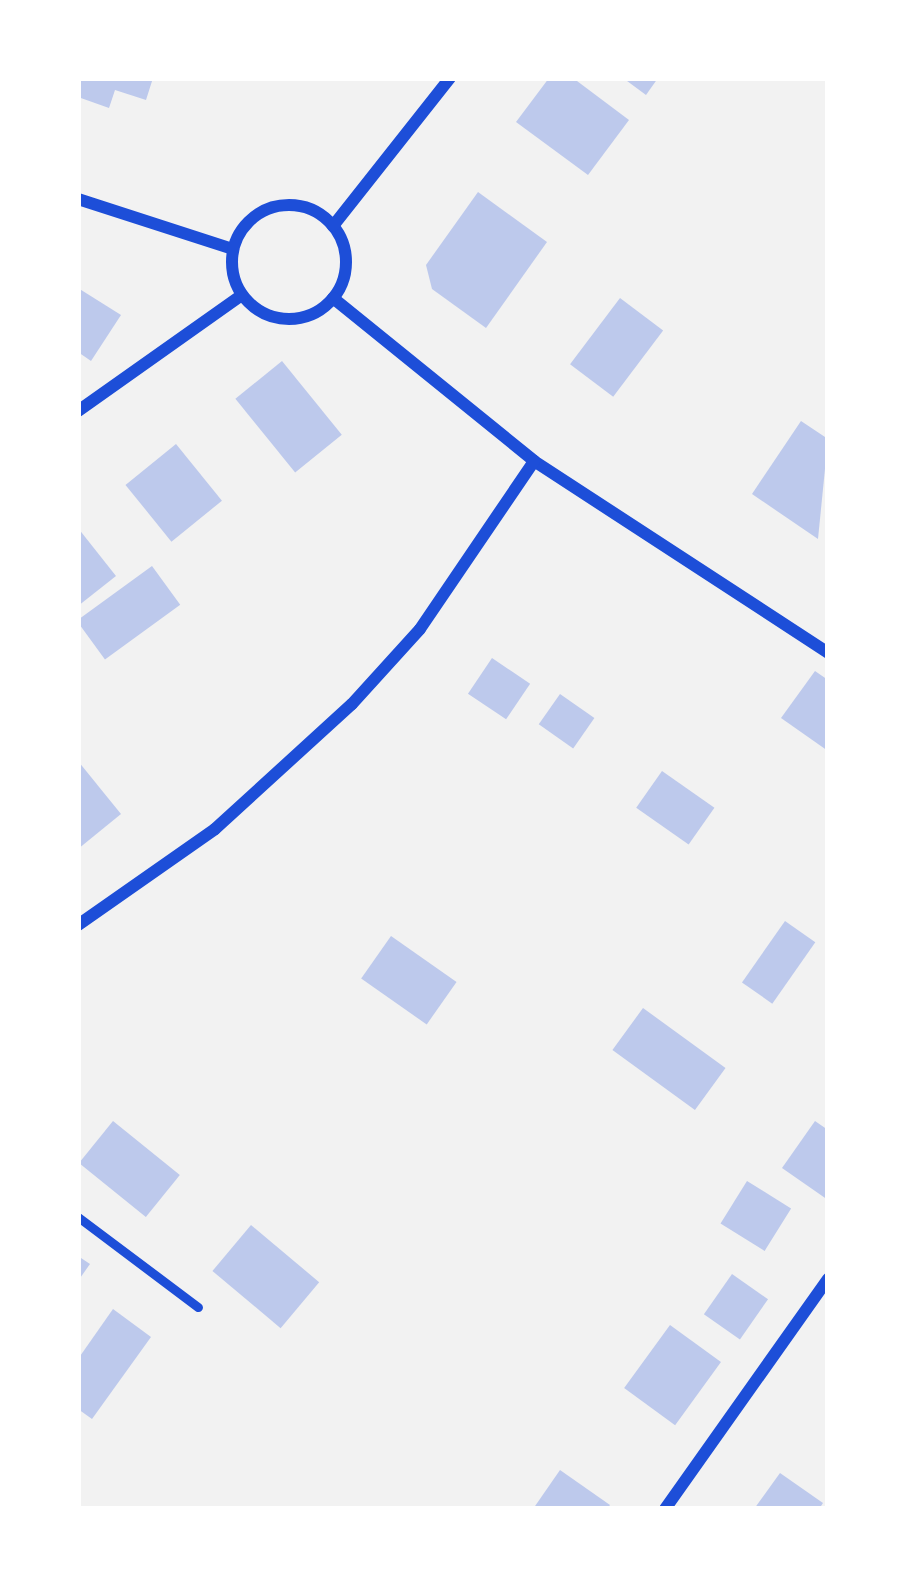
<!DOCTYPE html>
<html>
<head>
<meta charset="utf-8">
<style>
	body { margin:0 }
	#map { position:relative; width:906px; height:1587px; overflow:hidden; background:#f2f2f2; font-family:"Noto Sans",sans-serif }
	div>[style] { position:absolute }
	.building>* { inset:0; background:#bdc9ec; transform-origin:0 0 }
	.service>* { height:9px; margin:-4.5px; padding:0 4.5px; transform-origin:4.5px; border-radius:4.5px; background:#1d4ed8 }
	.minor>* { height:12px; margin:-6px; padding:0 6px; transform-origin:6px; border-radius:6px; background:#1d4ed8 }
	.minor>.ring { margin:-6px; padding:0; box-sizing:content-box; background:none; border:12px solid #1d4ed8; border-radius:50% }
	span { translate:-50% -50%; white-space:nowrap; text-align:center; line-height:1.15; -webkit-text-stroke:9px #fff; paint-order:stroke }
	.frame { position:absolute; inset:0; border:81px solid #fff; pointer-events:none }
</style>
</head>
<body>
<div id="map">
	<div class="building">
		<i style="clip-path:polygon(78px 78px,153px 78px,146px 100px,115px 90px,109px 108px,78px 97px)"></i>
		<i style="clip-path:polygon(549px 78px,573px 78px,629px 120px,588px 175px,516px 122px)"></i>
		<i style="clip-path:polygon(623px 78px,658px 78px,646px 95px)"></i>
		<i style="clip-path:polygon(478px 192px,547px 242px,486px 328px,432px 289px,426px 265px)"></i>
		<i style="clip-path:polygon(78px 288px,121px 315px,91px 361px,78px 352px)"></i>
		<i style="left:620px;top:298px;width:54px;height:83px;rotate:37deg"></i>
		<i style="left:282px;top:361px;width:95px;height:60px;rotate:51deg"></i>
		<i style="clip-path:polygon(801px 421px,828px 439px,818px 539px,752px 494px)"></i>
		<i style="left:176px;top:444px;width:73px;height:65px;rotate:51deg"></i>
		<i style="clip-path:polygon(78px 528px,116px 576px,78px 606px)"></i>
		<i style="left:152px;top:566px;width:48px;height:93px;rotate:54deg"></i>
		<i style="left:492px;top:658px;width:46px;height:43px;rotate:34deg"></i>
		<i style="clip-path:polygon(815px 671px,828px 680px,828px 751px,781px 718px)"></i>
		<i style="left:560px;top:694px;width:42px;height:37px;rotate:35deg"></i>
		<i style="clip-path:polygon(78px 761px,121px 814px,78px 849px)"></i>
		<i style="left:662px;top:771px;width:64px;height:45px;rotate:35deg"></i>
		<i style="left:785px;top:921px;width:37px;height:75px;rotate:35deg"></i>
		<i style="left:391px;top:936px;width:80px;height:52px;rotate:35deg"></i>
		<i style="left:643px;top:1008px;width:102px;height:52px;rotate:36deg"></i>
		<i style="left:113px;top:1121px;width:86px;height:54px;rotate:39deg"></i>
		<i style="clip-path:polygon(815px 1121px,828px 1130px,828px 1200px,782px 1168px)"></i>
		<i style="left:747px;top:1181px;width:52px;height:50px;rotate:32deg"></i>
		<i style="left:251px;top:1225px;width:89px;height:60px;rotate:40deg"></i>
		<i style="clip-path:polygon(78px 1256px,90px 1264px,78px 1281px)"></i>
		<i style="left:732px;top:1274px;width:44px;height:49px;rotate:35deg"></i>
		<i style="clip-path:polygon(113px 1309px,151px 1337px,92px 1419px,78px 1409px,78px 1359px)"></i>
		<i style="left:670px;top:1325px;width:63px;height:78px;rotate:36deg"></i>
		<i style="clip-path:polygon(560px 1470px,610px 1505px,607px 1509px,533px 1509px)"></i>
		<i style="clip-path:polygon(780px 1473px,823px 1503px,819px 1509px,754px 1509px)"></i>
	</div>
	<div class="service">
		<i style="left:78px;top:1217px;width:150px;rotate:36.9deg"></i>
	</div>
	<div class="minor">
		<i style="left:78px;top:199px;width:163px;rotate:17.9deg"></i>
		<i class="ring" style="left:232px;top:205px;width:102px;height:102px"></i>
		<i style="left:333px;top:226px;width:189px;rotate:-51.7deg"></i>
		<i style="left:333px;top:298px;width:259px;rotate:39deg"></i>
		<i style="left:534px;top:461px;width:351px;rotate:33.1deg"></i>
		<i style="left:78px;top:411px;width:201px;rotate:-35.3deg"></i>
		<i style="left:78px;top:925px;width:167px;rotate:-35deg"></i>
		<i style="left:215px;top:829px;width:185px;rotate:-42.4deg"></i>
		<i style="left:352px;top:704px;width:101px;rotate:-47.8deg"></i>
		<i style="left:420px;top:629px;width:203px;rotate:-55.8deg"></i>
		<i style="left:665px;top:1509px;width:282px;rotate:-54.7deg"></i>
	</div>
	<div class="frame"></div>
</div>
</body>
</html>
